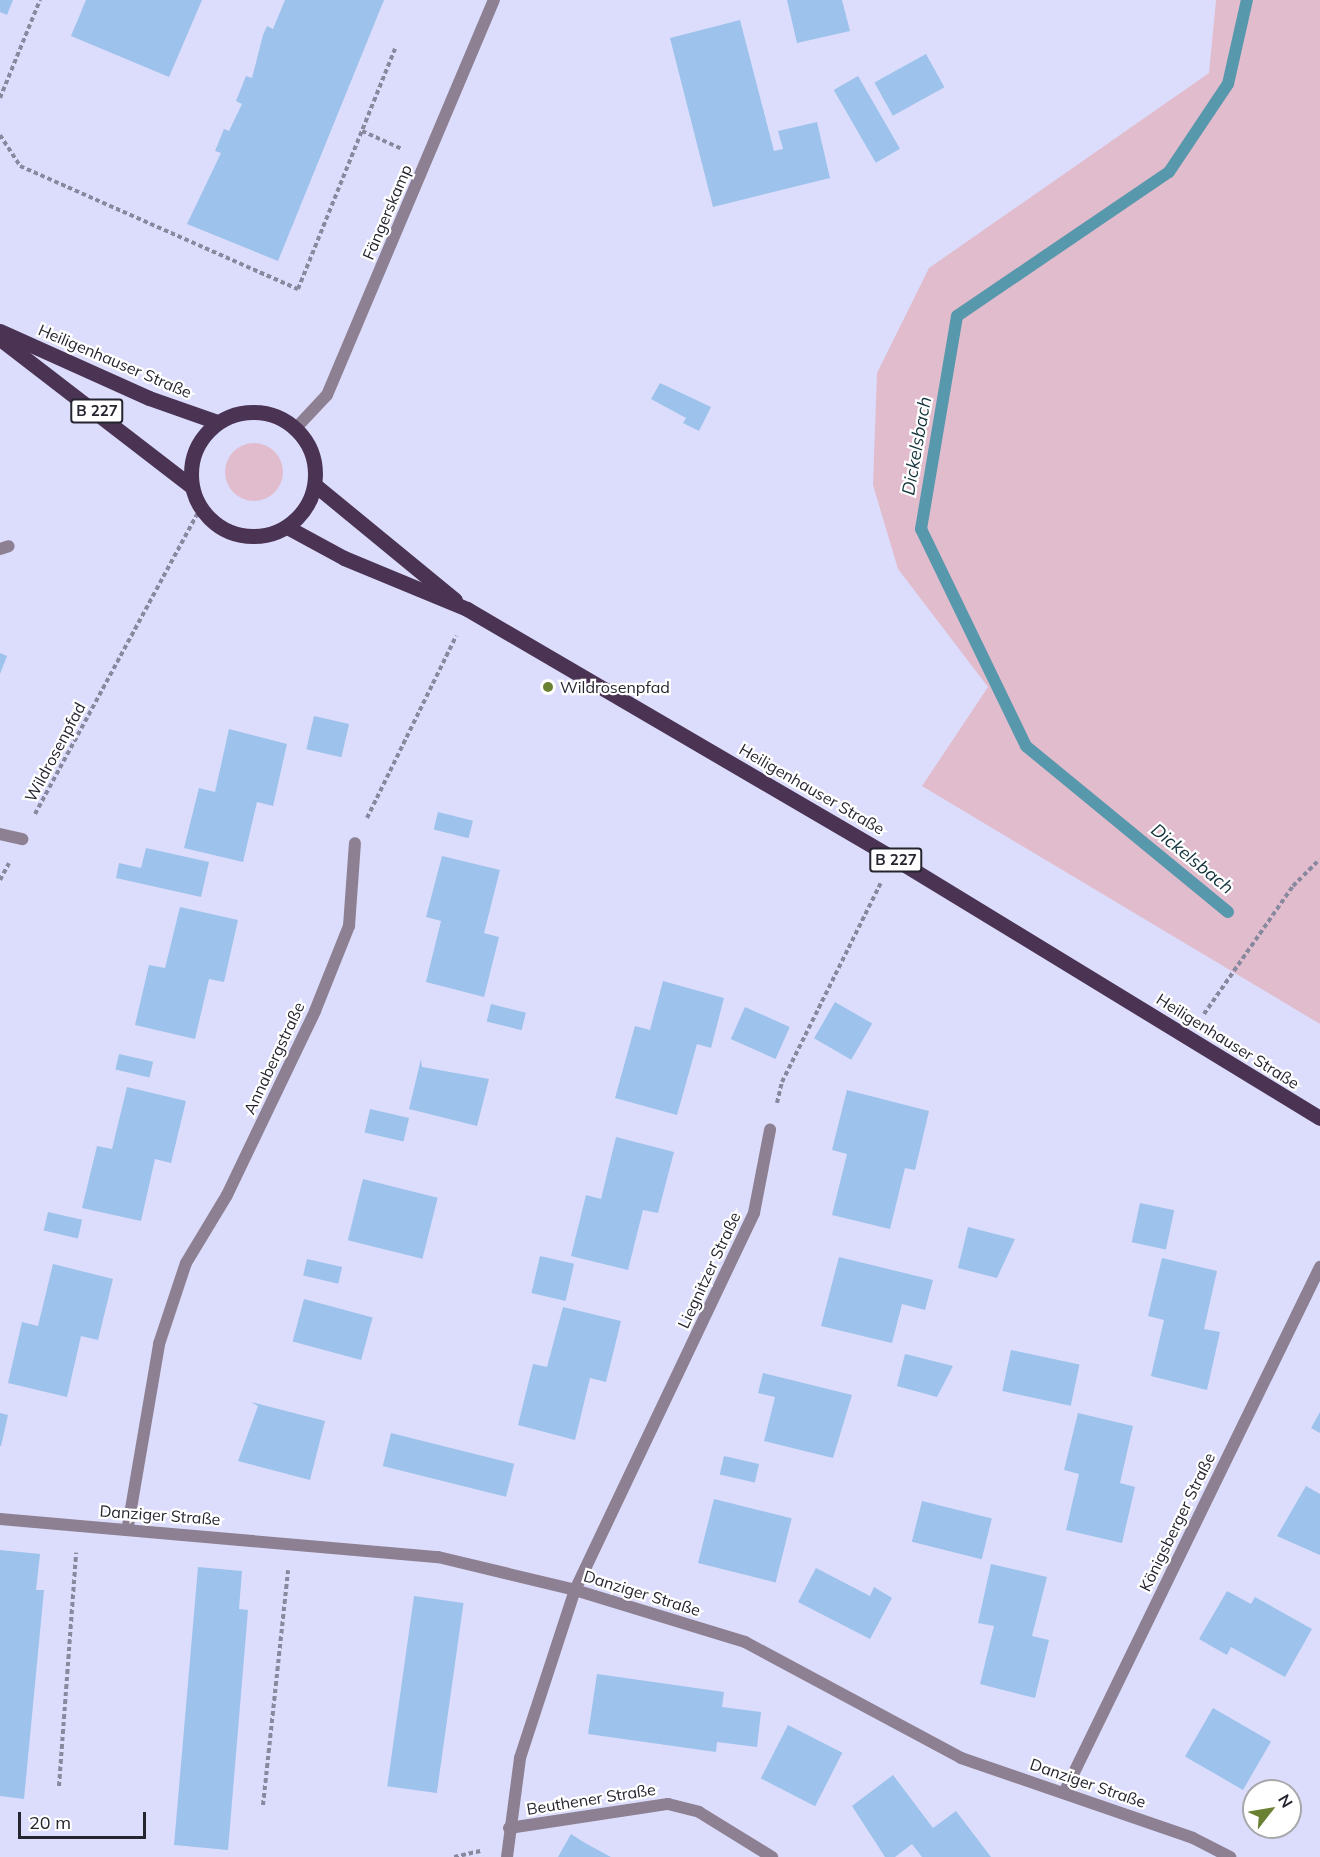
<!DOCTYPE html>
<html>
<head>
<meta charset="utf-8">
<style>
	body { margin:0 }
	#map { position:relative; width:1320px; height:1857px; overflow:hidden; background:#dcddfc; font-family:Mulish,sans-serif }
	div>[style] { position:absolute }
	.green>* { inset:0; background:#e1bccd }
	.round { border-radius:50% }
	.stream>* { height:12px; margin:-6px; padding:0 6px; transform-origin:6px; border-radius:6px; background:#5898ac }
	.building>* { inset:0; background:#9dc2ec; transform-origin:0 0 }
	.path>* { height:4px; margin-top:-2px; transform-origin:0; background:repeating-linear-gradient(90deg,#88889e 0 4.5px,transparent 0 7.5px) }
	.service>* { height:12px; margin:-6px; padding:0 6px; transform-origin:6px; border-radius:6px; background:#8e8093 }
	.minor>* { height:12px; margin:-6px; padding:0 6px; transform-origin:6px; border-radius:6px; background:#8e8093 }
	.primary>* { height:15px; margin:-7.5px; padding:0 7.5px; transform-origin:7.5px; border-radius:7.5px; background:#4b3353 }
	.primary>.ring { margin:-7.5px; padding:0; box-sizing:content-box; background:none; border:15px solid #4b3353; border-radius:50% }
	.dots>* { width:16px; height:16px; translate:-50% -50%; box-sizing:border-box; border:3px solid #fff; border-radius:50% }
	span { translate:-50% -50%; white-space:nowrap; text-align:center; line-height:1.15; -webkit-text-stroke:4.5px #fff; paint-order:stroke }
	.shield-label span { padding:2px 4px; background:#fff; border:2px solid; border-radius:4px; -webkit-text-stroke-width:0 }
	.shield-label { font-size:15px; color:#252530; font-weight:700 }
	.street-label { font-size:16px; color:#252530 }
	.poi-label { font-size:16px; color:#252530 }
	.left { translate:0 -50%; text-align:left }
	.water-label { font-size:18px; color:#14343d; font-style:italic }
	.north { position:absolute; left:1242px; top:1779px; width:60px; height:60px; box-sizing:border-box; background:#fff; border:2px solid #a8a8ac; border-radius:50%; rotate:59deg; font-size:16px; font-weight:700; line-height:24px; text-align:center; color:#252530 }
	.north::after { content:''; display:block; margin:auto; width:21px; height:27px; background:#6a8133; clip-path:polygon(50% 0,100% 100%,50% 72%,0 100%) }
	.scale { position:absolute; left:18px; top:1812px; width:128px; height:27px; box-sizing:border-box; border:3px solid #252530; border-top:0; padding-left:8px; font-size:18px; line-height:21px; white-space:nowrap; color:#252530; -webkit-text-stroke:4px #fff; paint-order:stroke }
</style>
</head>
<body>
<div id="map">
	<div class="green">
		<i style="clip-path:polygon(1216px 0,1320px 0,1320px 1024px,922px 786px,988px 687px,898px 569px,873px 485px,877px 373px,929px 268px,1209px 73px)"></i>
		<i class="round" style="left:225px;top:443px;width:58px;height:58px"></i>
	</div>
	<div class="stream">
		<i style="left:1228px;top:912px;width:261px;rotate:-140.6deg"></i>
		<i style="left:1026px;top:746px;width:241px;rotate:-115.8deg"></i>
		<i style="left:921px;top:529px;width:216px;rotate:-80.4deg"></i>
		<i style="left:957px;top:316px;width:256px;rotate:-34.2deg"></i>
		<i style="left:1169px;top:172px;width:106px;rotate:-56.2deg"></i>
		<i style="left:1228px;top:84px;width:86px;rotate:-77.3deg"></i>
	</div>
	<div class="building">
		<i style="clip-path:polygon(0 0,13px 0,7px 15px,0 12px)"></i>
		<i style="clip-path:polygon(86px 0,202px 0,169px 77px,71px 36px)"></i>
		<i style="clip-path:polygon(285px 0,384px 0,278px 261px,187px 224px,221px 153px,215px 151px,224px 129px,229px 131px,242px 104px,236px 101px,246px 76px,252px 78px,263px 35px,267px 26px,273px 29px)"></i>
		<i style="clip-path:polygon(787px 0,842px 0,850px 31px,797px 43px)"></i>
		<i style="clip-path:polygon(740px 20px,774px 151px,783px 149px,778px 131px,817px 122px,830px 178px,713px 207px,670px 38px)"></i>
		<i style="left:926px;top:54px;width:38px;height:59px;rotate:61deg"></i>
		<i style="left:858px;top:76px;width:84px;height:28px;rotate:60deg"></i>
		<i style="clip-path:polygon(660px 383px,711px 407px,699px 431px,683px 423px,686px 418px,651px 399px)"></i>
		<i style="clip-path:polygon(0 653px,7px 656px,0 674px)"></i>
		<i style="left:314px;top:716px;width:36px;height:34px;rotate:13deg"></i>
		<i style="clip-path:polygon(229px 729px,287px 744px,273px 806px,257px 802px,243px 862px,184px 848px,199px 788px,215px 792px)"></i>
		<i style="left:438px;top:812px;width:36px;height:18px;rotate:14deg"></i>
		<i style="clip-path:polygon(146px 848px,209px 862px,201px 897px,116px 878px,119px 863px,141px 868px)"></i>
		<i style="clip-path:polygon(442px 856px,500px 870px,484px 933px,499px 937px,484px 997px,426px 982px,441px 921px,426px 917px)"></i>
		<i style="clip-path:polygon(180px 907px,238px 920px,224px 982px,209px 979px,195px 1039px,135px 1025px,149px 965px,165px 968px)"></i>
		<i style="clip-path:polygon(663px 981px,724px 998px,711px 1048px,697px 1044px,677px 1115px,615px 1098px,635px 1026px,650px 1030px)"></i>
		<i style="left:835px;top:1002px;width:43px;height:42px;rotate:30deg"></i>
		<i style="left:491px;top:1004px;width:36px;height:18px;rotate:14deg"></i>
		<i style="left:745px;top:1007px;width:49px;height:35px;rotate:24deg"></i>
		<i style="left:119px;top:1054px;width:35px;height:16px;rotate:13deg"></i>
		<i style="clip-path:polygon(421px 1059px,422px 1067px,489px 1079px,477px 1126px,409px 1109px)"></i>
		<i style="clip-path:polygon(127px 1087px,186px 1101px,171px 1163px,155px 1159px,141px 1221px,82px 1208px,97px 1146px,112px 1149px)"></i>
		<i style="clip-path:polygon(847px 1090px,929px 1111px,915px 1170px,905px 1168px,890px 1229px,832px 1215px,847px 1154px,832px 1150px)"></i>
		<i style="left:370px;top:1109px;width:40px;height:24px;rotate:13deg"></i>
		<i style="clip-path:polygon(616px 1137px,674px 1152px,658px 1213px,643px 1210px,628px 1270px,571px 1256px,586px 1195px,601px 1199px)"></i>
		<i style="left:363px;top:1179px;width:77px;height:63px;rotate:14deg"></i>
		<i style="left:1140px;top:1203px;width:35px;height:40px;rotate:12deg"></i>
		<i style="left:48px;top:1212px;width:35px;height:19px;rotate:13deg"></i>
		<i style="clip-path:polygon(968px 1227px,1015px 1239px,997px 1278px,958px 1268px)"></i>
		<i style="left:540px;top:1256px;width:35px;height:38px;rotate:13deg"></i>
		<i style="clip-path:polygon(839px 1257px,933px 1280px,925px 1310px,902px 1304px,892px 1343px,821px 1326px)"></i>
		<i style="clip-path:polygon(1162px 1258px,1217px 1271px,1204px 1329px,1220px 1332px,1207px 1390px,1151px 1376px,1164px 1320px,1148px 1316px)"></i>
		<i style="left:307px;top:1259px;width:36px;height:17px;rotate:13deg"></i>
		<i style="clip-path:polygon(53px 1264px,113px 1279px,98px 1340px,81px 1336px,67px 1397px,8px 1383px,22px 1322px,38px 1326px)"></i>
		<i style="left:304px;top:1299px;width:71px;height:44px;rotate:15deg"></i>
		<i style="clip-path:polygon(563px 1307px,621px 1321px,606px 1382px,590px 1378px,575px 1440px,518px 1425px,533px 1364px,547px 1367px)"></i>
		<i style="left:1011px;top:1350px;width:70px;height:42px;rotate:12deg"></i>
		<i style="clip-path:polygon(905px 1354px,953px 1366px,937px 1397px,897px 1386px)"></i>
		<i style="clip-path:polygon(763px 1373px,852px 1395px,833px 1458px,764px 1441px,775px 1397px,758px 1393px)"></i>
		<i style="clip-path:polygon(251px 1402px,325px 1421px,310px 1480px,238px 1461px,258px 1406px)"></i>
		<i style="clip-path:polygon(1320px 1412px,1320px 1433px,1311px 1428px)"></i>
		<i style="clip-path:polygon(0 1413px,8px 1415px,1px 1446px,0 1446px)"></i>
		<i style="clip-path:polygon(1078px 1413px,1133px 1426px,1120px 1483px,1135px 1487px,1122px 1543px,1066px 1530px,1079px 1474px,1064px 1470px)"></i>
		<i style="left:391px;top:1433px;width:127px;height:34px;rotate:14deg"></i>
		<i style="left:724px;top:1456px;width:36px;height:19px;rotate:13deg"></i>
		<i style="clip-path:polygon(1306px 1486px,1320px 1494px,1320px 1555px,1277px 1536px)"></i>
		<i style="left:714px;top:1499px;width:80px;height:66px;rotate:14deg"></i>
		<i style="left:922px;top:1501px;width:72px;height:42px;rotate:14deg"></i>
		<i style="clip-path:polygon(0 1550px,40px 1554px,36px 1590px,44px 1590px,24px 1799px,0 1796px)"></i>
		<i style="clip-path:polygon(991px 1564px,1047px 1577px,1032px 1636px,1049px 1640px,1035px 1698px,980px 1684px,994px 1626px,978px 1623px)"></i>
		<i style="clip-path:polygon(198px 1567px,242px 1571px,239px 1609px,248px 1610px,228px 1850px,174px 1845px)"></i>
		<i style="clip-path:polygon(816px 1568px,870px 1596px,874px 1587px,892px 1598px,870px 1639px,798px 1602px)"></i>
		<i style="clip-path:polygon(1227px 1591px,1251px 1604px,1255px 1597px,1312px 1629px,1285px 1677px,1231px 1647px,1227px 1655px,1199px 1639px)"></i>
		<i style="left:414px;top:1596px;width:50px;height:192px;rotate:8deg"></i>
		<i style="clip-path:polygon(597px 1674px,724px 1692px,722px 1707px,761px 1712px,757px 1747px,717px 1742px,716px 1752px,588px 1734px)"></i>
		<i style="left:1213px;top:1708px;width:67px;height:56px;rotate:30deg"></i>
		<i style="left:788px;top:1725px;width:61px;height:60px;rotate:27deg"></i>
		<i style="clip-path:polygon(893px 1775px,933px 1828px,956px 1811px,991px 1857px,922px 1857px,912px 1844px,895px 1857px,885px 1857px,852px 1806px)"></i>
		<i style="clip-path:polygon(571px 1834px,585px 1843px,611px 1857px,558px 1857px)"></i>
	</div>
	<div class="path">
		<i style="left:0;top:98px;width:106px;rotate:-67.8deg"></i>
		<i style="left:362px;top:131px;width:44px;rotate:24.2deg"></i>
		<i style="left:0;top:135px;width:37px;rotate:57deg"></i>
		<i style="left:20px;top:166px;width:304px;rotate:23.9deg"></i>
		<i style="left:298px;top:289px;width:259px;rotate:-68deg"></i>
		<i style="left:35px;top:814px;width:341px;rotate:-61.6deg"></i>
		<i style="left:367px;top:818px;width:203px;rotate:-63.9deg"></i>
		<i style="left:0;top:880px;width:19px;rotate:-62deg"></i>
		<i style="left:1204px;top:1014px;width:156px;rotate:-55.2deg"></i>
		<i style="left:1293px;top:886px;width:38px;rotate:-45deg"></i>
		<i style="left:777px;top:1103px;width:22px;rotate:-77deg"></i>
		<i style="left:782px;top:1082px;width:222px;rotate:-63.6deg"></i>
		<i style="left:59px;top:1786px;width:234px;rotate:-85.8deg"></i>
		<i style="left:263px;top:1805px;width:236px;rotate:-83.9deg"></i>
		<i style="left:454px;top:1857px;width:27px;rotate:-13deg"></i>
	</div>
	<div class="service">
		<i style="left:0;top:549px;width:9px;rotate:-18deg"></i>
		<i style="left:0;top:834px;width:23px;rotate:13deg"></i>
		<i style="left:509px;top:1828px;width:161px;rotate:-8.6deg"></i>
		<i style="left:668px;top:1804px;width:32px;rotate:14deg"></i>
		<i style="left:699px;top:1812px;width:86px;rotate:31.7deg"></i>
	</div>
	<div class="minor">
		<i style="left:296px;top:428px;width:45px;rotate:-46.8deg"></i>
		<i style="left:327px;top:395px;width:429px;rotate:-67.1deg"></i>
		<i style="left:0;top:1519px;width:440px;rotate:5deg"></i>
		<i style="left:438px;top:1557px;width:141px;rotate:13.5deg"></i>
		<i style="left:575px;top:1590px;width:178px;rotate:17deg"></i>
		<i style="left:745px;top:1642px;width:245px;rotate:28.2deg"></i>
		<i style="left:961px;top:1758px;width:245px;rotate:19deg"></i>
		<i style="left:1193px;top:1838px;width:42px;rotate:27.2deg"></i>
		<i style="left:128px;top:1526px;width:185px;rotate:-80.3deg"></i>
		<i style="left:159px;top:1344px;width:85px;rotate:-71.6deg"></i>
		<i style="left:186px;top:1263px;width:79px;rotate:-58.9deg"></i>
		<i style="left:227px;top:1195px;width:204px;rotate:-64.4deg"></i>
		<i style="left:315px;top:1011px;width:92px;rotate:-68.2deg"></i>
		<i style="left:349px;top:926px;width:83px;rotate:-85.9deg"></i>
		<i style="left:1065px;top:1791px;width:583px;rotate:-64.05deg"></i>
		<i style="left:507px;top:1857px;width:100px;rotate:-82.5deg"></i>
		<i style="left:520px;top:1758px;width:177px;rotate:-71.9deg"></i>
		<i style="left:575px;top:1590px;width:417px;rotate:-64.6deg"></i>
		<i style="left:754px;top:1213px;width:85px;rotate:-79.1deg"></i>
	</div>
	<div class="primary">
		<i style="left:0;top:331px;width:163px;rotate:24.2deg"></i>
		<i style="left:149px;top:398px;width:72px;rotate:19.4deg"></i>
		<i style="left:0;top:339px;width:241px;rotate:37.6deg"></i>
		<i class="ring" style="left:191px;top:412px;width:109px;height:109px"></i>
		<i style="left:315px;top:485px;width:181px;rotate:39.4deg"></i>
		<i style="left:287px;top:527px;width:65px;rotate:28.5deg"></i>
		<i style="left:344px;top:558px;width:133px;rotate:22.5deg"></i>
		<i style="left:467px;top:609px;width:492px;rotate:30.3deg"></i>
		<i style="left:892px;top:857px;width:501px;rotate:31.38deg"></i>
	</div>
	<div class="dots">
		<i style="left:548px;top:687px;background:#6a8133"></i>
	</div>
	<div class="shield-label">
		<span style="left:97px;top:411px">B 227</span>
		<span style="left:896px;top:860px">B 227</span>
	</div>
	<div class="street-label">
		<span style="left:387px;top:212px;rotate:-67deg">Fängerskamp</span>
		<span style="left:115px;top:361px;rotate:23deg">Heiligenhauser Straße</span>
		<span style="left:55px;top:752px;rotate:-62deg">Wildrosenpfad</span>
		<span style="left:812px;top:789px;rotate:30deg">Heiligenhauser Straße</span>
		<span style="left:1228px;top:1041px;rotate:32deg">Heiligenhauser Straße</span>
		<span style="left:274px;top:1058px;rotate:-65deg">Annabergstraße</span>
		<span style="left:709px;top:1270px;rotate:-65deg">Liegnitzer Straße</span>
		<span style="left:160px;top:1515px;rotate:4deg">Danziger Straße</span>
		<span style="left:1177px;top:1522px;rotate:-64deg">Königsberger Straße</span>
		<span style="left:642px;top:1593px;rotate:17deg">Danziger Straße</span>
		<span style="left:1088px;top:1783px;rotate:19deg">Danziger Straße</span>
		<span style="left:591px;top:1799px;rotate:-9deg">Beuthener Straße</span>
	</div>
	<div class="poi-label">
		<span class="left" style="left:560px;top:687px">Wildrosenpfad</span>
	</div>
	<div class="water-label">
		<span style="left:917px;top:446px;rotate:-80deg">Dickelsbach</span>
		<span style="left:1192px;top:859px;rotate:39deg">Dickelsbach</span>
	</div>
	<div class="north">N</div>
	<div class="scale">20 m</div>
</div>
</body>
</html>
